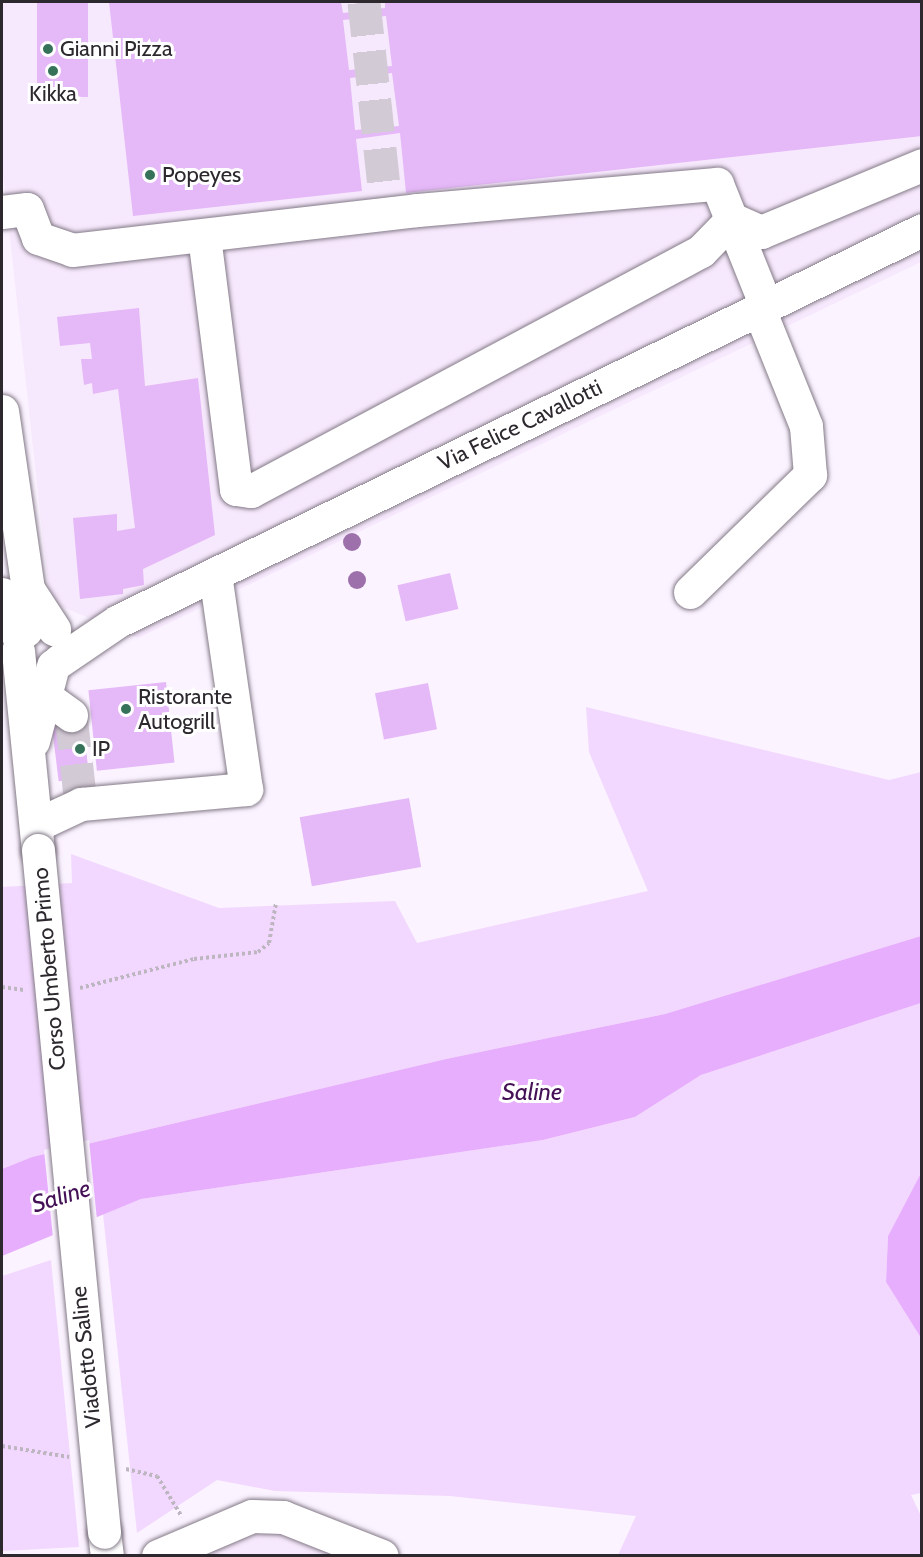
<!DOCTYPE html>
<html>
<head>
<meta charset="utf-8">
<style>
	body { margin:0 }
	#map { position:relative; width:923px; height:1557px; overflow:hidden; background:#fbf3ff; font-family:Cabin,sans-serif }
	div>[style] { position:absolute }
	.built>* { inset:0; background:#f7e9fd }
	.green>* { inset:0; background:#f2d8fe }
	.water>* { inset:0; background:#e7aefe }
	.pier>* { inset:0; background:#fbf3ff }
	.building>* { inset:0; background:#e5b8f8; transform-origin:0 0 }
	.minor-tunnel>* { height:33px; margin-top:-16.5px; transform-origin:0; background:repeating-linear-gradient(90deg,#d2cad5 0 33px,transparent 0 49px) }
	.path>* { height:4px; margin-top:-2px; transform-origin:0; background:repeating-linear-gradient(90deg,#bdb6c0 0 3px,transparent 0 6px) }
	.roads { filter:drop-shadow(0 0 2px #837a87) drop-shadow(0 0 2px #837a87) }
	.minor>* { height:33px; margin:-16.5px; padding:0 16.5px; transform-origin:16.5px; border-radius:16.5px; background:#fff }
	.major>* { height:33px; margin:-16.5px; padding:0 16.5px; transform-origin:16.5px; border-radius:16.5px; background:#fff }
	.bridges { filter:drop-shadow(0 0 2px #837a87) drop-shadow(0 0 2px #837a87) }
	.major-bridge>* { height:33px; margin:-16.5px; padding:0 16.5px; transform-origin:16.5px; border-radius:16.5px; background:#fff }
	.trees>* { width:18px; height:18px; margin:-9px; border-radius:50%; background:#9d70ab }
	.dots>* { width:16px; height:16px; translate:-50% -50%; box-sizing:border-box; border:3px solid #fff; border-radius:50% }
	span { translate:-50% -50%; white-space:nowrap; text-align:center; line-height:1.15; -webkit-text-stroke:6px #fff; paint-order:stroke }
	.poi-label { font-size:22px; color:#2c282e }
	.left { translate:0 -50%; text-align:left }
	.street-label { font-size:22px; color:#2c282e }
	.water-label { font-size:24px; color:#441056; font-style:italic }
	.frame { position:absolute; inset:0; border:3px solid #2c282e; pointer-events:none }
</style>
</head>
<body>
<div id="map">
	<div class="built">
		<i style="clip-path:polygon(2px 2px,921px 2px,921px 262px,138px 638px,50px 602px,2px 166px)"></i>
		<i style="clip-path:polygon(231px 1531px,304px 1531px,359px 1556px,211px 1556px)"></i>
	</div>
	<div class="green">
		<i style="clip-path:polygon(586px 707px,889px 780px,921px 772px,921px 936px,665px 1014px,446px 1059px,32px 1157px,2px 1169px,2px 887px,72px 883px,71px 854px,219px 908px,395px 901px,417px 943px,648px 891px,589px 752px)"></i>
		<i style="clip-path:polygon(921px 1003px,921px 1173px,888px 1236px,886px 1282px,921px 1338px,921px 1493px,911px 1495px,921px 1516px,921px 1555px,618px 1555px,636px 1516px,450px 1496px,275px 1491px,217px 1480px,137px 1533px,103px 1214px,141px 1199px,543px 1140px,635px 1117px,701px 1075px)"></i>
		<i style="clip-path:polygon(51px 1260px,79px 1547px,2px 1551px,2px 1276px)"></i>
	</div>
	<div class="water">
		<i style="clip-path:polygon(921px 936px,921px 1003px,701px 1075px,635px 1117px,543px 1140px,141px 1199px,2px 1256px,2px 1169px,32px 1157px,446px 1059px,665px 1014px)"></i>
		<i style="clip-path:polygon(921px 1173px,921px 1338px,886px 1282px,888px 1236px)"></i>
	</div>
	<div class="pier">
		<i style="clip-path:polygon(89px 1140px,97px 1220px,53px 1238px,44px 1150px)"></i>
	</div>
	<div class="building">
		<i style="left:37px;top:2px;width:51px;height:95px"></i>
		<i style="clip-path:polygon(evenodd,109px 2px,341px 2px,343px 13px,385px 8px,385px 2px,922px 2px,922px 136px,406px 193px,400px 133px,356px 139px,362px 191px,133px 216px,109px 2px,386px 16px,392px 66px,349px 70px,343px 20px,386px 16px,109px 2px,392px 73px,399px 126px,355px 130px,350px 78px,392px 73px)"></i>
		<i style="clip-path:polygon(139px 308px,145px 386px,198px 378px,215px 535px,143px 569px,144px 585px,123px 589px,123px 594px,80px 599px,73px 518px,117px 514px,117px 531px,135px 528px,118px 389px,93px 394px,92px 383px,84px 385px,81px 359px,92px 359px,90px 343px,60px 346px,57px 317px)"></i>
		<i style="left:450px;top:573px;width:37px;height:54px;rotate:77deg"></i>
		<i style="left:166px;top:682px;width:81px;height:78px;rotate:84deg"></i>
		<i style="left:428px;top:683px;width:47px;height:54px;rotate:79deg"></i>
		<i style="left:82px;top:717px;width:61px;height:31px;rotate:83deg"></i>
		<i style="left:409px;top:798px;width:70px;height:111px;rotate:80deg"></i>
	</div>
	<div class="minor-tunnel">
		<i style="left:364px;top:2px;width:213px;rotate:83.8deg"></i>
		<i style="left:71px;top:715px;width:90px;rotate:83.6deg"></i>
	</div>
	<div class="path">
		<i style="left:2px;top:987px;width:22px;rotate:8deg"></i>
		<i style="left:80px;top:988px;width:118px;rotate:-14.3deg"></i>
		<i style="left:194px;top:959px;width:64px;rotate:-6.2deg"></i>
		<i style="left:258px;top:952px;width:14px;rotate:-39deg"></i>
		<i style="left:269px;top:943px;width:41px;rotate:-80.1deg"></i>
		<i style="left:2px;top:1446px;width:68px;rotate:9.3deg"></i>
		<i style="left:126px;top:1469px;width:32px;rotate:13deg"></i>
		<i style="left:157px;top:1476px;width:48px;rotate:58.6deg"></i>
	</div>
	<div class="roads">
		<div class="minor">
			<i style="left:2px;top:212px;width:25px;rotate:-7deg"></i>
			<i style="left:27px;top:209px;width:31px;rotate:69deg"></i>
			<i style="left:38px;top:238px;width:36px;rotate:19deg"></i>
			<i style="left:72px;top:250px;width:347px;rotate:-6.6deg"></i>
			<i style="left:417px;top:210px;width:301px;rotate:-5deg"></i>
			<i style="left:717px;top:184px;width:131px;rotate:68.1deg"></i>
			<i style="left:204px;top:236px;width:255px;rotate:82.8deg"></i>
			<i style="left:236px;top:489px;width:15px;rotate:8deg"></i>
			<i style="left:251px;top:491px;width:510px;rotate:-28.07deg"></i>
			<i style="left:701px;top:251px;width:45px;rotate:-45.9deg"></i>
			<i style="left:732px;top:219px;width:32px;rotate:24deg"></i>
			<i style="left:761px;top:232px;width:174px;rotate:-22.6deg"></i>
			<i style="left:690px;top:592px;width:168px;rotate:-44.3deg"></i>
			<i style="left:810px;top:475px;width:49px;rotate:-94.7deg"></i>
			<i style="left:806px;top:426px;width:126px;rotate:-111.9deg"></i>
			<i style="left:2px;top:594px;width:47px;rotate:68.9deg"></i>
			<i style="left:46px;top:697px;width:31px;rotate:36deg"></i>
			<i style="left:36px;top:825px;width:50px;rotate:-25deg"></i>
			<i style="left:81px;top:804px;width:166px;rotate:-5.2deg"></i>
			<i style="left:246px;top:789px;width:217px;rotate:-98.2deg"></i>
			<i style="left:158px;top:1556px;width:102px;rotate:-23.1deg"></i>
			<i style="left:252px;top:1516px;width:31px;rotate:2deg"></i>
			<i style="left:283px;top:1517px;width:106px;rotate:21.5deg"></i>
		</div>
		<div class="major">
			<i style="left:2px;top:411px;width:180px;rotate:81.7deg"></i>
			<i style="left:28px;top:589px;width:41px;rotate:92.8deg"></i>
			<i style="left:28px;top:589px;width:48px;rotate:57deg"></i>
			<i style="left:18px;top:651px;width:200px;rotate:84.3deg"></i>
			<i style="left:59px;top:661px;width:71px;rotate:-34.1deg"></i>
			<i style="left:118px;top:621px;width:894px;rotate:-25.93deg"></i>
			<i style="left:33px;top:741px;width:78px;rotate:-75.1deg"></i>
			<i style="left:104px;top:1532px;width:24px;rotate:83deg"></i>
		</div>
	</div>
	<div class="bridges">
		<div class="major-bridge">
			<i style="left:38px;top:850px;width:685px;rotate:84.47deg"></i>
		</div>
	</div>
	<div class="trees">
		<i style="left:352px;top:542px"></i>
		<i style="left:357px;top:580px"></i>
	</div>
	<div class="dots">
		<i style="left:48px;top:49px;background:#36715a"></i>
		<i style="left:53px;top:71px;background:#36715a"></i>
		<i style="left:150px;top:175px;background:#36715a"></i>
		<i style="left:126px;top:709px;background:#36715a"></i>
		<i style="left:80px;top:749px;background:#36715a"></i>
	</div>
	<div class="poi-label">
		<span class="left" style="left:60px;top:49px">Gianni Pizza</span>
		<span style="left:53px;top:94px">Kikka</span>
		<span class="left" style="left:162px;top:175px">Popeyes</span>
		<span class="left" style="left:138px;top:709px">Ristorante<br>Autogrill</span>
		<span class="left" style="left:92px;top:749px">IP</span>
	</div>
	<div class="street-label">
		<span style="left:520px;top:425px;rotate:-26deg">Via Felice Cavallotti</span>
		<span style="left:49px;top:969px;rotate:-95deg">Corso Umberto Primo</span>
		<span style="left:86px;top:1357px;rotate:-96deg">Viadotto Saline</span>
	</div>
	<div class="water-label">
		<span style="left:532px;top:1092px">Saline</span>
		<span style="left:61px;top:1196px;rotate:-17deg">Saline</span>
	</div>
	<div class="frame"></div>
</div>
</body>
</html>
